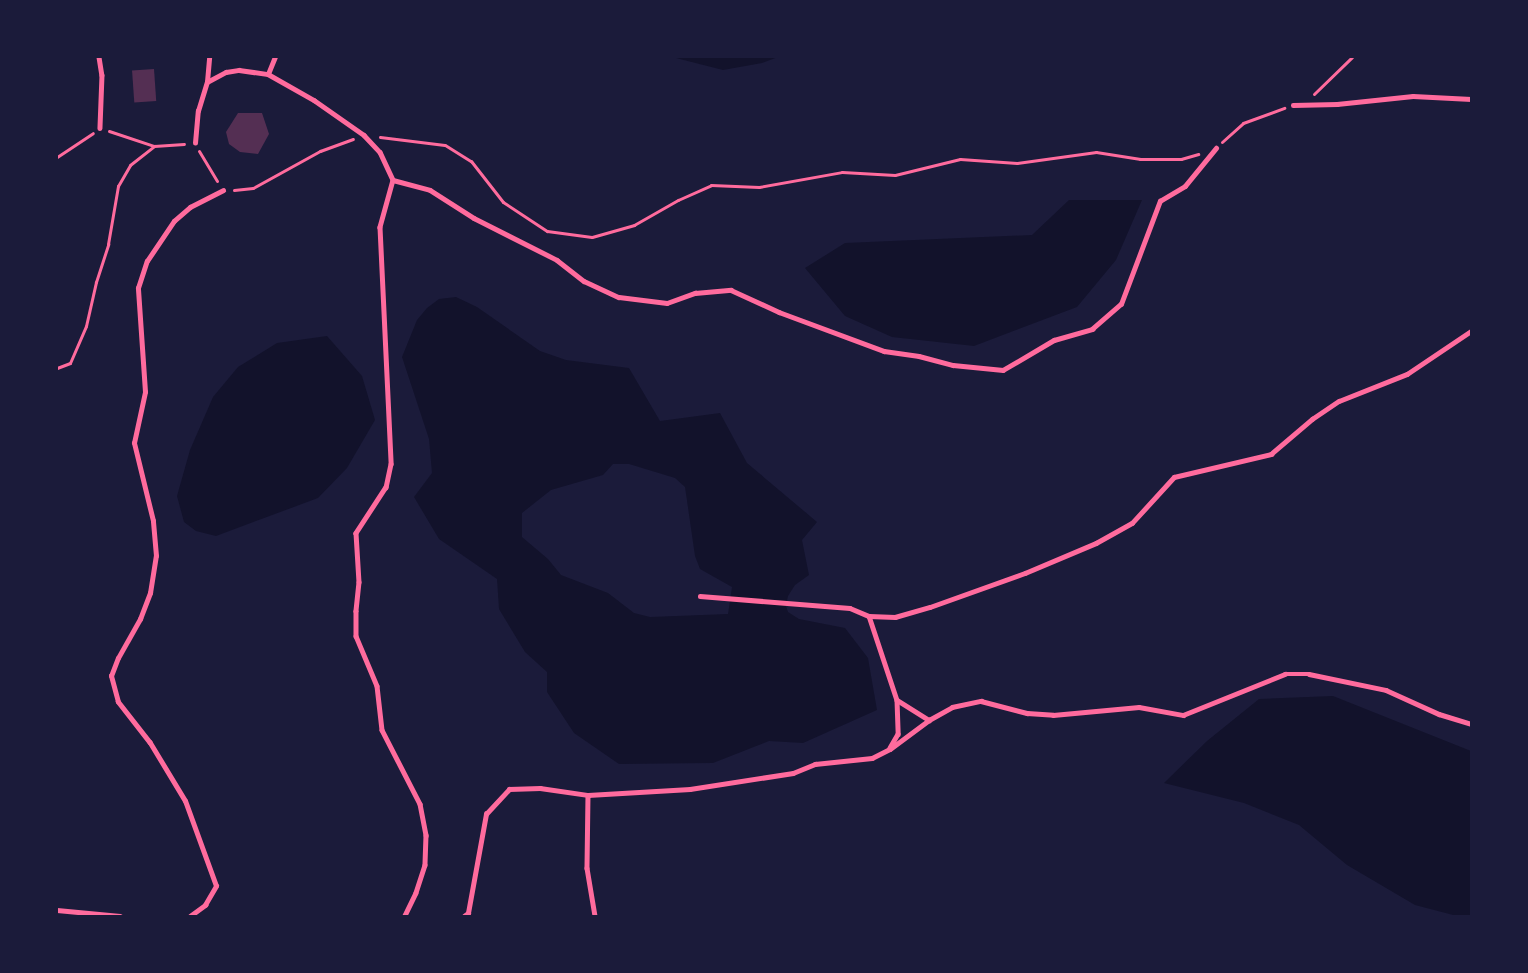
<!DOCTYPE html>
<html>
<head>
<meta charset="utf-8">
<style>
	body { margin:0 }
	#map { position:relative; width:1528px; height:973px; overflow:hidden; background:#1b1b3a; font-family:Helvetica,sans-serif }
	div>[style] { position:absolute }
	.water>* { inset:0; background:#12122b }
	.building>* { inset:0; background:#542f53; transform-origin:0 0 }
	.path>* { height:3px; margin:-1.5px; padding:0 1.5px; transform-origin:1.5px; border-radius:1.5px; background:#ff6b9d }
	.service>* { height:4.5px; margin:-2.25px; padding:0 2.25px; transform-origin:2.25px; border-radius:2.25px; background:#ff6b9d }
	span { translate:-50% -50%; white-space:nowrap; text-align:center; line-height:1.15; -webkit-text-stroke:6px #1b1b3a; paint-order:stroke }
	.frame { position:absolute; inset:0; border:58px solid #1b1b3a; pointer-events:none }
</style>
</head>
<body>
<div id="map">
	<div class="water">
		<i style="clip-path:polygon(672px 57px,778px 57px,762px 63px,723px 70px)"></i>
		<i style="clip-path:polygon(1069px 200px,1142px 200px,1116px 260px,1077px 307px,974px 346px,892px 337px,845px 316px,805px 268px,845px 243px,1032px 235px)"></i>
		<i style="clip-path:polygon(evenodd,456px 297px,477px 307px,540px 351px,566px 360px,629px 368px,660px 421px,720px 413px,747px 463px,817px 522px,802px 540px,809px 575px,795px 585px,788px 596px,786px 606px,788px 612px,799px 619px,845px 628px,868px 658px,877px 710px,803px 743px,769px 741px,713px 763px,619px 764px,574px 733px,547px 692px,547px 672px,525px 652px,499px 609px,497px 579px,439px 539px,414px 497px,432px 473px,429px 439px,402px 357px,417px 320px,427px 308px,439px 299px,456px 297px,613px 464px,629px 464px,675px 478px,685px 487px,695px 556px,700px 569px,732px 587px,728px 614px,650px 617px,634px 613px,608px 593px,561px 575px,548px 559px,522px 537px,522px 513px,551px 490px,603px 475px,613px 464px)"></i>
		<i style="clip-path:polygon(327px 336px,362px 376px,375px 420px,347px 468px,318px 498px,216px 536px,196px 531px,184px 522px,177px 496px,190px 450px,213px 397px,238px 367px,277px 343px)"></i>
		<i style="clip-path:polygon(1333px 696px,1471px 751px,1471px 916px,1457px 916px,1415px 905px,1347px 865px,1299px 825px,1244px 803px,1164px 783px,1207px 741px,1259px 699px)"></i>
	</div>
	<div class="building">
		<i style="left:154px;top:69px;width:32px;height:22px;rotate:86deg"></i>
		<i style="clip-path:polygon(238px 113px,262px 113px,269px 134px,258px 154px,240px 152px,229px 144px,226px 132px)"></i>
	</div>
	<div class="path">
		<i style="left:1314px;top:94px;width:53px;rotate:-44.2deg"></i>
		<i style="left:109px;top:131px;width:47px;rotate:18.4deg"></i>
		<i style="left:154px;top:146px;width:30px;rotate:-4deg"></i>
		<i style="left:380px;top:137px;width:65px;rotate:7deg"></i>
		<i style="left:445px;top:145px;width:31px;rotate:32deg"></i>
		<i style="left:471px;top:161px;width:52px;rotate:52deg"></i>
		<i style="left:503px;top:202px;width:53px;rotate:33.4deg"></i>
		<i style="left:547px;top:231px;width:45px;rotate:7.6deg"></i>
		<i style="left:592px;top:237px;width:44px;rotate:-15.9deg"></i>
		<i style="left:634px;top:225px;width:51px;rotate:-29.6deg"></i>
		<i style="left:678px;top:200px;width:36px;rotate:-24deg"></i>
		<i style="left:711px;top:185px;width:48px;rotate:2.4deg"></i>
		<i style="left:759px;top:187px;width:84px;rotate:-10.2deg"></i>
		<i style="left:842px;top:172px;width:53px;rotate:3.2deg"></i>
		<i style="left:895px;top:175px;width:67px;rotate:-13.8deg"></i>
		<i style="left:960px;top:159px;width:57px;rotate:4deg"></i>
		<i style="left:1017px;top:163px;width:80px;rotate:-7.9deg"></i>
		<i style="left:1096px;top:152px;width:45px;rotate:9deg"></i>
		<i style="left:1140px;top:159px;width:41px"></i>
		<i style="left:1181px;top:159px;width:18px;rotate:-16deg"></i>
		<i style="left:1222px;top:142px;width:28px;rotate:-42deg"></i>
		<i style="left:1243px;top:123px;width:44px;rotate:-20.1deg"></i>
		<i style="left:199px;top:151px;width:35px;rotate:59deg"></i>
		<i style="left:57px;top:157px;width:43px;rotate:-33.7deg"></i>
		<i style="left:234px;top:190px;width:19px;rotate:-6deg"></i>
		<i style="left:253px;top:188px;width:77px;rotate:-28.9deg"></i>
		<i style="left:320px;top:151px;width:35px;rotate:-20deg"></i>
		<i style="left:57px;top:368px;width:14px;rotate:-21deg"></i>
		<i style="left:70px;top:363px;width:40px;rotate:-66.6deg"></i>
		<i style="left:86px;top:326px;width:45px;rotate:-77.2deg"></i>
		<i style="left:96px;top:282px;width:40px;rotate:-72deg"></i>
		<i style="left:108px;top:244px;width:59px;rotate:-80.2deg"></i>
		<i style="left:118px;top:186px;width:24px;rotate:-60deg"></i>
		<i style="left:130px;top:165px;width:31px;rotate:-38deg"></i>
	</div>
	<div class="service">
		<i style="left:99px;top:57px;width:18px;rotate:81deg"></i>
		<i style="left:102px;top:75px;width:53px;rotate:92.2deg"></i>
		<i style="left:268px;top:74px;width:18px;rotate:-68deg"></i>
		<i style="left:207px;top:82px;width:25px;rotate:-85deg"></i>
		<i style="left:1293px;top:105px;width:44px;rotate:-1.3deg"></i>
		<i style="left:1337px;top:104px;width:76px;rotate:-6deg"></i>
		<i style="left:1413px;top:96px;width:58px;rotate:3deg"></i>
		<i style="left:195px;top:143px;width:32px;rotate:-85deg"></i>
		<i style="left:198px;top:111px;width:30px;rotate:-73deg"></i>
		<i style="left:207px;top:82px;width:21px;rotate:-28deg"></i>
		<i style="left:226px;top:72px;width:13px;rotate:-9deg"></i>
		<i style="left:239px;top:70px;width:29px;rotate:8deg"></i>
		<i style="left:268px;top:74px;width:53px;rotate:29.5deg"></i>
		<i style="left:314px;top:100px;width:61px;rotate:35deg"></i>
		<i style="left:364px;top:135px;width:23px;rotate:47deg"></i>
		<i style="left:380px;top:152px;width:31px;rotate:65deg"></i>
		<i style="left:393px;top:180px;width:49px;rotate:105.5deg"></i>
		<i style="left:380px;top:227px;width:237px;rotate:87.3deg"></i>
		<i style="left:391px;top:464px;width:24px;rotate:102deg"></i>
		<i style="left:386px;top:487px;width:55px;rotate:123.1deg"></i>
		<i style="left:356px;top:533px;width:49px;rotate:86.5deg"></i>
		<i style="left:359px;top:582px;width:29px;rotate:96deg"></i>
		<i style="left:356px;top:611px;width:25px;rotate:90deg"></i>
		<i style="left:356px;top:636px;width:54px;rotate:67.2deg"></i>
		<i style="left:377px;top:686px;width:44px;rotate:83.5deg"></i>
		<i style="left:382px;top:730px;width:83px;rotate:62.8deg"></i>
		<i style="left:420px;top:804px;width:32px;rotate:79deg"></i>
		<i style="left:426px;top:835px;width:30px;rotate:92deg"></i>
		<i style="left:425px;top:865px;width:29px;rotate:108deg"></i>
		<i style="left:416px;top:893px;width:25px;rotate:116deg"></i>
		<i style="left:393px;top:180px;width:38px;rotate:15deg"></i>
		<i style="left:430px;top:190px;width:52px;rotate:32.5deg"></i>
		<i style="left:474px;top:218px;width:93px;rotate:26.8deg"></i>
		<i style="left:557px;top:260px;width:34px;rotate:38deg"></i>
		<i style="left:584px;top:281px;width:38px;rotate:25deg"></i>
		<i style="left:619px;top:297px;width:48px;rotate:7.1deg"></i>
		<i style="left:667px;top:303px;width:30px;rotate:-20deg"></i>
		<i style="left:695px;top:293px;width:36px;rotate:-5deg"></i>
		<i style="left:731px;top:290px;width:53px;rotate:24.6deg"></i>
		<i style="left:779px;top:312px;width:112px;rotate:20.4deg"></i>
		<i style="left:884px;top:351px;width:35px;rotate:8deg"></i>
		<i style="left:919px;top:356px;width:35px;rotate:15deg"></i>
		<i style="left:953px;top:365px;width:50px;rotate:5.7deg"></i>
		<i style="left:1003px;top:370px;width:59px;rotate:-30.5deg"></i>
		<i style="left:1054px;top:340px;width:40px;rotate:-16deg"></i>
		<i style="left:1092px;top:329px;width:38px;rotate:-41deg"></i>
		<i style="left:1121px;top:304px;width:110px;rotate:-69.3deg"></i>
		<i style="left:1160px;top:201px;width:29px;rotate:-31deg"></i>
		<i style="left:1185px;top:186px;width:49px;rotate:-50.8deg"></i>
		<i style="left:700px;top:596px;width:150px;rotate:4.6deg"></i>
		<i style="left:850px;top:608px;width:21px;rotate:23deg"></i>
		<i style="left:869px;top:616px;width:89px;rotate:71.6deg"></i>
		<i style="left:897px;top:700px;width:34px;rotate:88deg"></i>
		<i style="left:898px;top:734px;width:16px;rotate:120deg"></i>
		<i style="left:869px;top:616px;width:26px;rotate:2deg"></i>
		<i style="left:895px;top:617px;width:36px;rotate:-16deg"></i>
		<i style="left:930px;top:607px;width:101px;rotate:-19.7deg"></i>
		<i style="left:1025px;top:573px;width:77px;rotate:-22.9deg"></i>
		<i style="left:1096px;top:543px;width:41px;rotate:-29.1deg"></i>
		<i style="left:1132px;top:523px;width:62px;rotate:-47.6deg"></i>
		<i style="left:1174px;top:477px;width:100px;rotate:-13.3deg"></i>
		<i style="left:1271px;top:454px;width:54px;rotate:-40.5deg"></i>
		<i style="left:1312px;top:419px;width:32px;rotate:-34deg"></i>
		<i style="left:1339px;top:401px;width:73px;rotate:-21.7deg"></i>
		<i style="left:1407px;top:374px;width:77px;rotate:-33.9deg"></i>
		<i style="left:897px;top:700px;width:38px;rotate:32deg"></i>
		<i style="left:588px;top:795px;width:73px;rotate:90.8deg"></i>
		<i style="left:587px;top:868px;width:49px;rotate:80.5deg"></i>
		<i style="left:57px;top:910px;width:63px;rotate:5.4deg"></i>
		<i style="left:190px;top:916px;width:19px;rotate:-36deg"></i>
		<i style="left:205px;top:905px;width:22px;rotate:-60deg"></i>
		<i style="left:216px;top:886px;width:90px;rotate:-110deg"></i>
		<i style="left:185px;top:801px;width:68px;rotate:-121.1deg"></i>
		<i style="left:150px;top:743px;width:52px;rotate:-128deg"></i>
		<i style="left:118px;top:702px;width:27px;rotate:-105deg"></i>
		<i style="left:111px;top:676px;width:19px;rotate:-69deg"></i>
		<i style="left:118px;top:658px;width:45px;rotate:-60.6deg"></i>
		<i style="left:140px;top:619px;width:28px;rotate:-69deg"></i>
		<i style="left:150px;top:593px;width:37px;rotate:-81deg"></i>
		<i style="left:156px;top:556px;width:35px;rotate:-95deg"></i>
		<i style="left:153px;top:521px;width:80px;rotate:-103.7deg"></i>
		<i style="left:134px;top:443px;width:52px;rotate:-77.8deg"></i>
		<i style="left:145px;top:392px;width:104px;rotate:-93.9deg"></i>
		<i style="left:138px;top:288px;width:28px;rotate:-72deg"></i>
		<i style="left:147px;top:261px;width:48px;rotate:-56deg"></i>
		<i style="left:174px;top:221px;width:21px;rotate:-41deg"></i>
		<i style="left:190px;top:207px;width:37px;rotate:-27deg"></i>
		<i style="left:464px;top:916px;width:5px;rotate:-37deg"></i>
		<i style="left:468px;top:913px;width:101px;rotate:-79.7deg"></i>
		<i style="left:486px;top:814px;width:34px;rotate:-47deg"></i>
		<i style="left:509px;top:789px;width:31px;rotate:-2deg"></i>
		<i style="left:540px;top:788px;width:49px;rotate:8.3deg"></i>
		<i style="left:588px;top:795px;width:102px;rotate:-3.4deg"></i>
		<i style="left:690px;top:789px;width:104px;rotate:-8.8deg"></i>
		<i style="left:793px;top:773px;width:24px;rotate:-22deg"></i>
		<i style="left:815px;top:764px;width:57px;rotate:-6deg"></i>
		<i style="left:872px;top:758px;width:20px;rotate:-27deg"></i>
		<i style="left:890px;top:749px;width:49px;rotate:-36.6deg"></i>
		<i style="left:929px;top:720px;width:26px;rotate:-29deg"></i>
		<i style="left:952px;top:707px;width:30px;rotate:-12deg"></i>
		<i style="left:981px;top:701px;width:48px;rotate:14.6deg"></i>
		<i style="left:1027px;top:713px;width:26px;rotate:4deg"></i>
		<i style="left:1053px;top:715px;width:86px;rotate:-5.3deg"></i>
		<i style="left:1139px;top:707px;width:45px;rotate:10.3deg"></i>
		<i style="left:1183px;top:715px;width:110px;rotate:-21.9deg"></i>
		<i style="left:1285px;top:674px;width:24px"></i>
		<i style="left:1309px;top:674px;width:79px;rotate:11.7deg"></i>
		<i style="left:1386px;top:690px;width:58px;rotate:24.4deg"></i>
		<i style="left:1439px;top:714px;width:34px;rotate:17deg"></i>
	</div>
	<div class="frame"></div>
</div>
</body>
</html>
